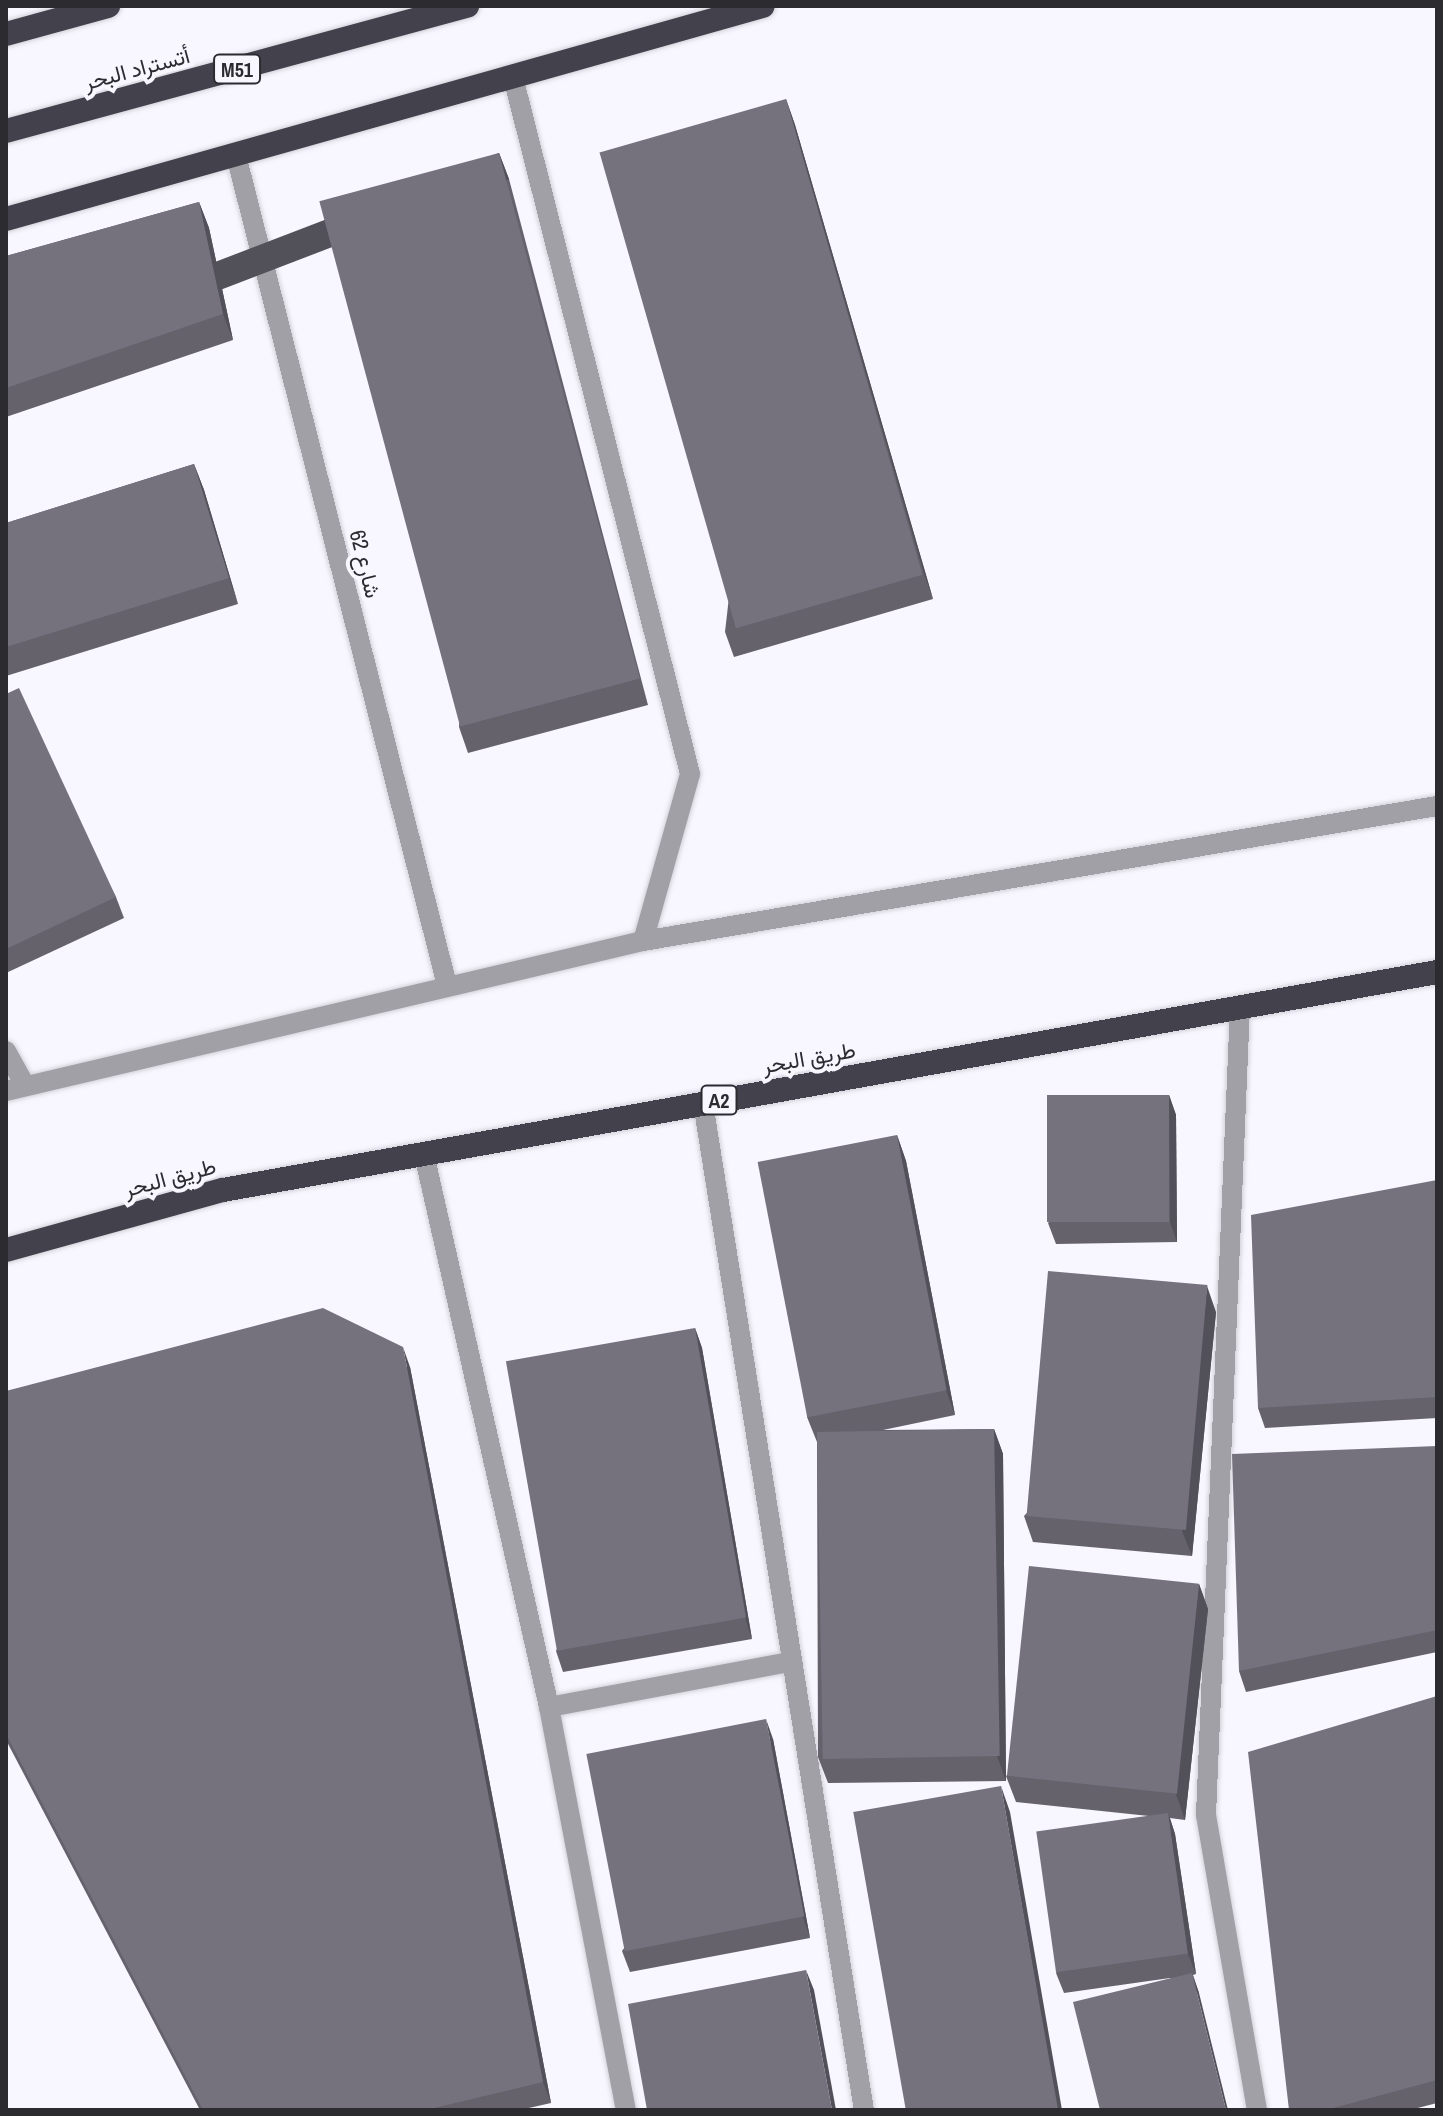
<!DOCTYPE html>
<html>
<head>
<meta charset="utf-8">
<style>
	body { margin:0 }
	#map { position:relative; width:1443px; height:2116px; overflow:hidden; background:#f8f6fe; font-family:"Archivo Narrow",Vazirmatn,sans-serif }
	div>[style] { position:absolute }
	.roads { filter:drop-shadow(0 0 2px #d3d1d9) drop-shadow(0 0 2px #d3d1d9) }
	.minor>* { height:20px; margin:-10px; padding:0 10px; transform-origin:10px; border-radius:10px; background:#a1a0a6 }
	.highway>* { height:24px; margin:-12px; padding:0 12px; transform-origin:12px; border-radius:12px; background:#43414b }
	.wall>* { inset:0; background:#65626c }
	.shaded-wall>* { inset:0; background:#525058; transform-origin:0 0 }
	.building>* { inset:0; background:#75727e; transform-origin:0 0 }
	span { translate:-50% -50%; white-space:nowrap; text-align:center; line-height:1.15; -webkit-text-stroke:8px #f8f6fe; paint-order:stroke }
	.shield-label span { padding:2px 6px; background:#f8f6fe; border:2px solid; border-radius:6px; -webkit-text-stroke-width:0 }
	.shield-label { font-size:20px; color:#2c2b30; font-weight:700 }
	.street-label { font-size:22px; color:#2c2b30 }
	.frame { position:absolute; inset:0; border:8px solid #2c2b30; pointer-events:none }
</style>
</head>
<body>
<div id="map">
	<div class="roads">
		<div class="minor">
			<i style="left:513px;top:77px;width:719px;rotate:75.75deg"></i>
			<i style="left:690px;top:774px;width:173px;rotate:105.7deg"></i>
			<i style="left:236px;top:155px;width:856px;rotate:75.74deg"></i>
			<i style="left:1240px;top:1007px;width:809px;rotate:92.41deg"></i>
			<i style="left:1206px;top:1815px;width:299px;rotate:80.2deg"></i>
			<i style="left:6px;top:1051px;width:39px;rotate:61deg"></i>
			<i style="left:6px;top:1091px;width:654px;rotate:-13.25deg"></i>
			<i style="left:643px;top:941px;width:805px;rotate:-9.65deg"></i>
			<i style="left:703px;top:1103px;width:1020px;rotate:80.92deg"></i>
			<i style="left:424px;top:1154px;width:567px;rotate:77.26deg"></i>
			<i style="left:549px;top:1707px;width:410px;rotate:79.2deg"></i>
			<i style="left:549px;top:1707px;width:244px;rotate:-10.6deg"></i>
		</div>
		<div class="highway">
			<i style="left:6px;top:34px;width:106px;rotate:-15.4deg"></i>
			<i style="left:6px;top:131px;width:478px;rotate:-15.2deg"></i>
			<i style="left:6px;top:219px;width:786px;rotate:-15.72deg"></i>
			<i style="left:6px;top:1250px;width:225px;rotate:-15.5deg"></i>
			<i style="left:223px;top:1190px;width:1233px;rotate:-10.18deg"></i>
		</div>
	</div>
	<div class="wall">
		<i style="clip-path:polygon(786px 99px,795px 125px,933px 599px,734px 657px,725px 632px)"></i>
		<i style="clip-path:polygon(499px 153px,509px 179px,648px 705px,468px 753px,459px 727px)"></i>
		<i style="clip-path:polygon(199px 202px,209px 228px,233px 340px,6px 417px,6px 256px)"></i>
		<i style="clip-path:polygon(194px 464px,204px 490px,238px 604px,6px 676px,6px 523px)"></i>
		<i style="clip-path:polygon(6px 694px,116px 897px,124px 918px,6px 973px)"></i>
		<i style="clip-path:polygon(1169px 1095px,1176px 1115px,1177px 1242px,1056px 1244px,1048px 1223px)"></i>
		<i style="clip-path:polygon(897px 1135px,906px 1161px,955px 1415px,883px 1430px,994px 1429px,1003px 1454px,1006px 1781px,828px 1783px,818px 1757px,817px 1442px,807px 1417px)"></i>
		<i style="clip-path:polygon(1437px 1180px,1437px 1418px,1265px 1428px,1258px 1408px)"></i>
		<i style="clip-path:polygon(1216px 1312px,1192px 1556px,1033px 1542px,1024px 1516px)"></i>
		<i style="clip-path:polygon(695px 1328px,702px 1348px,752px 1639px,563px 1672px,556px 1651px)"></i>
		<i style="clip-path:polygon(410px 1367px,551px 2103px,520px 2110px,200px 2110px,6px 1740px,6px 1391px)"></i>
		<i style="clip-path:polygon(1437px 1446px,1437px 1652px,1246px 1692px,1239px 1671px)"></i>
		<i style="clip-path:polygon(1199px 1584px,1208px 1609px,1185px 1820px,1170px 1818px,1175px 1834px,1196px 1974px,1193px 1975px,1199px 1993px,1170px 1978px,1064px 1993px,1056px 1973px,1149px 1816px,1016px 1802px,1006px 1776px)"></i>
		<i style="clip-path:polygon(1437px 1696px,1437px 2103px,1410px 2110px,1289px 2110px)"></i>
		<i style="clip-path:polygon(773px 1739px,810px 1938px,630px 1972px,622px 1951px)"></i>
	</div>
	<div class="shaded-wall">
		<i style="clip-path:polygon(786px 99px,795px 125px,933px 599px,924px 574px)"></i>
		<i style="left:499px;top:153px;width:28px;height:544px;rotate:69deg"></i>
		<i style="clip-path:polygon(199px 202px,209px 228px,233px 340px,223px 314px)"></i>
		<i style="clip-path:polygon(194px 464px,204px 490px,238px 604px,229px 578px)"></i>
		<i style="clip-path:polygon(1169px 1095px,1176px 1115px,1177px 1242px,1170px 1222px)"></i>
		<i style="clip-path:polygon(897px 1135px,906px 1161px,955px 1415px,946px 1390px)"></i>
		<i style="clip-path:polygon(1207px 1286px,1216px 1312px,1192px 1556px,1182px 1531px)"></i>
		<i style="clip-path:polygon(695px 1328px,702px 1348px,752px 1639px,745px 1618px)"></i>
		<i style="clip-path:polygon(403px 1347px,410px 1367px,551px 2103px,543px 2082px)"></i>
		<i style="clip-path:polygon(994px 1429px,1003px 1454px,1006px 1781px,997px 1756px)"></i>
		<i style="clip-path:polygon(1199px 1584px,1208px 1609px,1185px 1820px,1176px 1794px)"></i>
		<i style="clip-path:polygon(766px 1719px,773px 1739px,810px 1938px,803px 1917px)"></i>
		<i style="clip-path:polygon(1001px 1786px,1010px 1812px,1062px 2110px,1057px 2110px)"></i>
		<i style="clip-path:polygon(1168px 1813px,1175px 1834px,1196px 1974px,1188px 1954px)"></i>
		<i style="clip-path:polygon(806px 1970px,814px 1990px,836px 2110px,832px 2110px)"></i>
		<i style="clip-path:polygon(1192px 1973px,1199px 1993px,1228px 2110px,1226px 2110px)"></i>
	</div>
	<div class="building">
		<i style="left:786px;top:99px;width:495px;height:194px;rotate:74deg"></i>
		<i style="left:499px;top:153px;width:544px;height:186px;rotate:75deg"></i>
		<i style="clip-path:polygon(199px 202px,223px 314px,6px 388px,6px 256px)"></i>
		<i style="clip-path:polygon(194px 464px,229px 578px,6px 647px,6px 523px)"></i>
		<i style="clip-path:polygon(19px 688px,116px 897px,6px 949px,6px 694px)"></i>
		<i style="left:1169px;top:1095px;width:127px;height:122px;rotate:90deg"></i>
		<i style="left:897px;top:1135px;width:260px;height:142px;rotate:79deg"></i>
		<i style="clip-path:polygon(1437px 1180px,1437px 1397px,1258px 1408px,1251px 1215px)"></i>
		<i style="left:1048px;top:1271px;width:160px;height:246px;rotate:5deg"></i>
		<i style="clip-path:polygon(323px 1308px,403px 1347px,543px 2082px,426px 2110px,203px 2110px,6px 1734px,6px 1391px)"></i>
		<i style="left:695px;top:1328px;width:294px;height:192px;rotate:80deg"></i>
		<i style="left:994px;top:1429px;width:327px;height:177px;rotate:89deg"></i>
		<i style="clip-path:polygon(1437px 1446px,1437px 1630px,1239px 1671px,1232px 1454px)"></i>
		<i style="left:1029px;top:1566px;width:171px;height:211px;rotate:6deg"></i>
		<i style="clip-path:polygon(1437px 1696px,1437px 2080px,1326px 2110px,1289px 2110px,1248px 1752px)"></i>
		<i style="left:766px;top:1719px;width:201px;height:183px;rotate:79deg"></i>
		<i style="left:1001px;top:1786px;width:329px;height:150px;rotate:80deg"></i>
		<i style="left:1168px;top:1813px;width:142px;height:133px;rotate:82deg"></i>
		<i style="clip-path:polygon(806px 1970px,832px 2110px,647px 2110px,628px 2004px)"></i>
		<i style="clip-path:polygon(1192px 1973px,1226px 2110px,1100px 2110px,1073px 2002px)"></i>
	</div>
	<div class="shield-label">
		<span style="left:237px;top:69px">M51</span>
		<span style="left:719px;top:1100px">A2</span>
	</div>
	<div class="street-label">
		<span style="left:137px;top:69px;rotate:-15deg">أتستراد البحر</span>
		<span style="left:365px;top:564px;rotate:76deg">شارع 62</span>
		<span style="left:809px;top:1058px;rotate:-10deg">طريق البحر</span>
		<span style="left:170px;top:1178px;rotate:-15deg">طريق البحر</span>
	</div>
	<div class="frame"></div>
</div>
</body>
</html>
